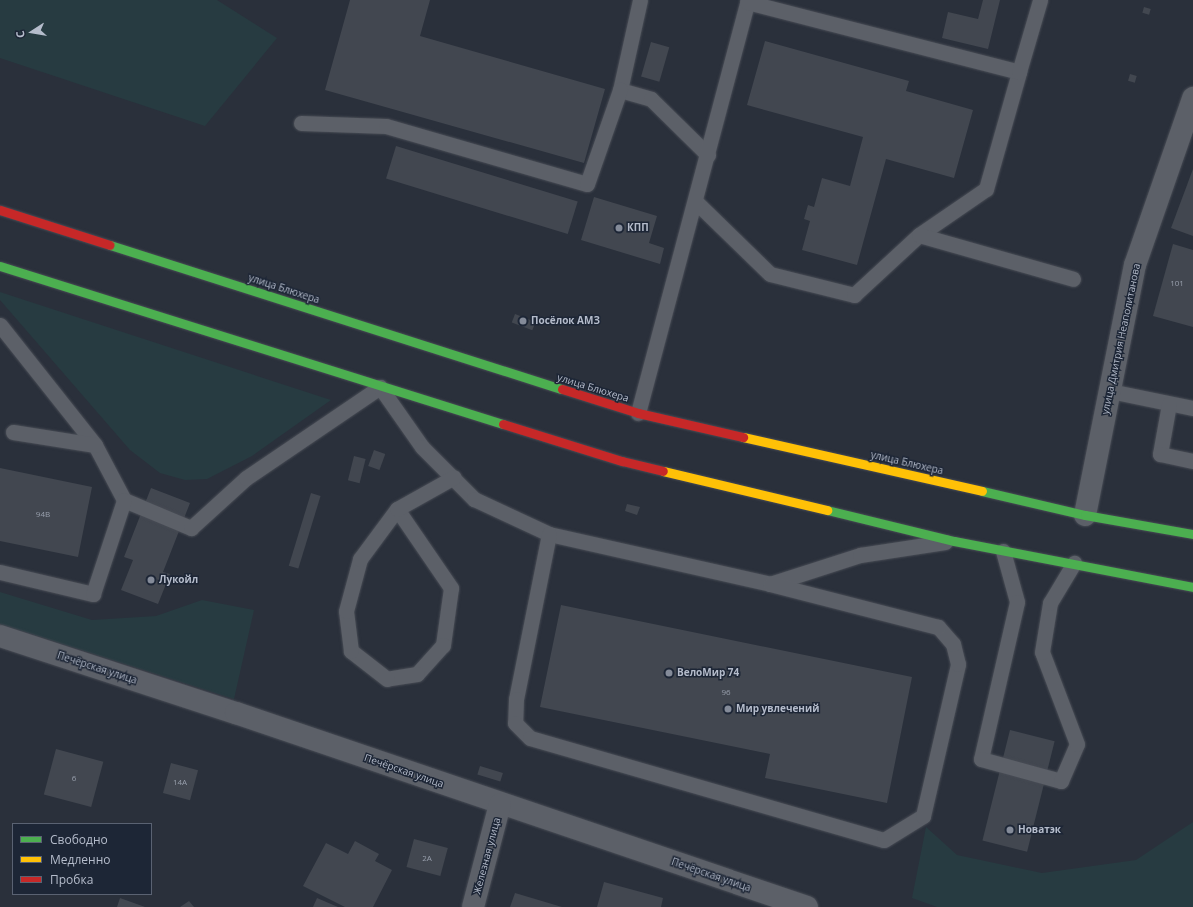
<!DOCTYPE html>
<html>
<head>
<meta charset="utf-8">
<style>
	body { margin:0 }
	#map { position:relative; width:1193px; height:907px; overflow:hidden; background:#2a303b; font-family:"Open Sans",sans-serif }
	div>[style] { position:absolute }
	.green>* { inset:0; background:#273b41 }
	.building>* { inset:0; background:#424750; transform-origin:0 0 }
	.roads { filter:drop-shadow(0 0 1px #474b54) drop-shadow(0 0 1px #474b54) }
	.lane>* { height:15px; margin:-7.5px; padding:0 7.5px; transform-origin:7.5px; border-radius:7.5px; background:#5c6068 }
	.street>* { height:22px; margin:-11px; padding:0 11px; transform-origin:11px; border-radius:11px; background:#5c6068 }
	.fast>* { height:9px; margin:-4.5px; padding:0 4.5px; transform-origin:4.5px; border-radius:4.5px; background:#4caf50 }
	.slow>* { height:9px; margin:-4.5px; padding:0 4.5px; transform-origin:4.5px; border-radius:4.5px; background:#ffc107 }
	.jam>* { height:9px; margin:-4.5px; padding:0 4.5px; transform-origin:4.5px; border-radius:4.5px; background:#c62828 }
	.dots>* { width:11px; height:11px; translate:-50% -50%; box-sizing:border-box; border:2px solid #1d2636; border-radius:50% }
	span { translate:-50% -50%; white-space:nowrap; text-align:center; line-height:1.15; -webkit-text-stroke:3px #1d2636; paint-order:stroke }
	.number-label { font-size:8px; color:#989fac }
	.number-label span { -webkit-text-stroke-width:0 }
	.poi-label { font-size:10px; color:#b5bccb; font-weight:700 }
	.left { translate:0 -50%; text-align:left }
	.street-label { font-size:10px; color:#b5bccb }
	.legend { position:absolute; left:12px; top:823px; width:140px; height:72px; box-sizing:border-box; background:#1d2636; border:1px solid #5a6272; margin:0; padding:5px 7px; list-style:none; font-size:12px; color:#b5bccb }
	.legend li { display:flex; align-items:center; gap:8px; height:20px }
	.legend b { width:20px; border:1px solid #5a6272 }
	.north { position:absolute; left:12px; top:12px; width:40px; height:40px; -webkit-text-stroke:3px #1d2636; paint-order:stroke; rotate:258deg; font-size:11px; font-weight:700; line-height:16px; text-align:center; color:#b5bccb }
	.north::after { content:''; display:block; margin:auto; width:14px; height:18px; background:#b5bccb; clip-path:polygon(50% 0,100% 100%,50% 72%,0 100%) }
</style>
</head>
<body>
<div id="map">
	<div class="green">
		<i style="clip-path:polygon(0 0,217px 0,277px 38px,205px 126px,0 58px)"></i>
		<i style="clip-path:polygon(0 292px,331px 400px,252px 456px,207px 479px,185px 480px,160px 473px,130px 450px,0 300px)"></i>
		<i style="clip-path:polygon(0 592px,92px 620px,156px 616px,202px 600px,254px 610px,234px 699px,0 624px)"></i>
		<i style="clip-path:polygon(1193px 822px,1193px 907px,937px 907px,912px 898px,926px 827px,957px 855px,1042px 873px,1136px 860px)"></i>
	</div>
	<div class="building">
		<i style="clip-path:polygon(350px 0,430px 0,420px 36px,605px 89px,584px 163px,325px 90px)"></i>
		<i style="clip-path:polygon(983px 0,1000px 0,988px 49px,942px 38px,948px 12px,978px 19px)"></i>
		<i style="left:1144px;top:7px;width:7px;height:6px;rotate:16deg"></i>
		<i style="clip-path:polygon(765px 41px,909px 81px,906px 91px,973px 110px,954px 178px,886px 159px,857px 265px,802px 250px,810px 221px,804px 219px,808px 205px,814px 207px,822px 178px,850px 186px,863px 137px,747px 105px)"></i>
		<i style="left:651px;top:42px;width:19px;height:36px;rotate:16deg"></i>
		<i style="left:1130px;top:74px;width:7px;height:7px;rotate:16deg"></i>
		<i style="left:396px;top:146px;width:190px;height:34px;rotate:17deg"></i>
		<i style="clip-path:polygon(1193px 169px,1193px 236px,1171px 228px)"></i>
		<i style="clip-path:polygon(594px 197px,657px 216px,649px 243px,664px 248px,660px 264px,581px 240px)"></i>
		<i style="clip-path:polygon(1173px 244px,1193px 250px,1193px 327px,1153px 316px)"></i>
		<i style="left:515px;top:314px;width:22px;height:9px;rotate:21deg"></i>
		<i style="left:374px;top:450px;width:12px;height:17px;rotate:20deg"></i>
		<i style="left:354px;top:456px;width:12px;height:25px;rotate:14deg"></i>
		<i style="clip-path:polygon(0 468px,92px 487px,78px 557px,0 541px)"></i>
		<i style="clip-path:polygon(151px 488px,190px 503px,163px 572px,170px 574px,158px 604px,121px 590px,133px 560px,124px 557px)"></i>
		<i style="left:311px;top:493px;width:10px;height:76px;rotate:17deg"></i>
		<i style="clip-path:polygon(627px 504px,640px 507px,637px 515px,625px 511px)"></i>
		<i style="clip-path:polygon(561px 605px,912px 677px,887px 803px,765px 778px,770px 754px,540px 707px)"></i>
		<i style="left:1010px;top:730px;width:46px;height:114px;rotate:14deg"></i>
		<i style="left:56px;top:749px;width:49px;height:47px;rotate:15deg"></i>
		<i style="left:171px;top:763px;width:28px;height:31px;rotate:15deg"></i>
		<i style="left:480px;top:766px;width:24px;height:9px;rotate:17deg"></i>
		<i style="left:414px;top:839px;width:35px;height:29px;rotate:15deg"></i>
		<i style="clip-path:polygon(355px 841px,379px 854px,375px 861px,392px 870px,373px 907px,345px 907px,303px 886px,326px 843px,348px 854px)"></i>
		<i style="clip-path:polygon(604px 882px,663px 898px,661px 907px,597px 907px)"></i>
		<i style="clip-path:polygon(515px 893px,562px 907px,510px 907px)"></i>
		<i style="clip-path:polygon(120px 898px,145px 907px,117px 907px)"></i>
		<i style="clip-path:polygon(317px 898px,338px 907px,313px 907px)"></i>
		<i style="clip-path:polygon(189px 901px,194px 907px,180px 907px)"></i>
	</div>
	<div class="roads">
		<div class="lane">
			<i style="left:640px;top:0;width:92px;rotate:102.5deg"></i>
			<i style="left:620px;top:90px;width:32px;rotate:16deg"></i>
			<i style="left:651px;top:99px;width:80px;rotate:44.5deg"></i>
			<i style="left:301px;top:123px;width:85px;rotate:2deg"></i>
			<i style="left:386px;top:126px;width:209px;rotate:16.1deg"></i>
			<i style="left:587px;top:184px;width:100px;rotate:-70.7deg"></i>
			<i style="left:696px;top:202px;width:103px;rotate:44.2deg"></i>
			<i style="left:770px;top:274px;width:87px;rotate:14deg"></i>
			<i style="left:854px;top:295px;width:88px;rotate:-42.7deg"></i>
			<i style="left:919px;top:235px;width:81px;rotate:-34.5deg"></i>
			<i style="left:986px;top:189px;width:122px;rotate:-74.2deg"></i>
			<i style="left:919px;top:235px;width:160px;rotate:15.9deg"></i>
			<i style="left:0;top:325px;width:153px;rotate:51.6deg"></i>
			<i style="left:95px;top:445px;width:62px;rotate:62.2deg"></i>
			<i style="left:124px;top:500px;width:73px;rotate:22.7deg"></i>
			<i style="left:191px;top:528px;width:74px;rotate:-42.3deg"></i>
			<i style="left:246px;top:478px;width:162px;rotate:-34.2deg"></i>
			<i style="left:380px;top:387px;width:73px;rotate:55deg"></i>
			<i style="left:422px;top:447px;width:74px;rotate:45deg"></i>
			<i style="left:474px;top:499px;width:83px;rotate:25deg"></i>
			<i style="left:549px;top:534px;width:227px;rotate:12.7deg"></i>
			<i style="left:770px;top:584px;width:95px;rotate:-17.9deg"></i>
			<i style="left:860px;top:555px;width:86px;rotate:-8.7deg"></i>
			<i style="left:1110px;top:391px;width:85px;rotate:11.6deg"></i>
			<i style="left:1169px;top:404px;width:51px;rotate:100.2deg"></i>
			<i style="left:1160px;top:454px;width:34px;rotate:12deg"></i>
			<i style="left:638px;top:413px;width:425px;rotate:-75.1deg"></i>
			<i style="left:747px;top:2px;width:281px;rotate:14.4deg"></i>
			<i style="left:1019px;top:72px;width:75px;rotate:-73.7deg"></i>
			<i style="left:13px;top:432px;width:83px;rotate:9deg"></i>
			<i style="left:397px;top:509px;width:96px;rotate:55.6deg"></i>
			<i style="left:451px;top:588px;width:58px;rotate:98deg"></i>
			<i style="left:443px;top:645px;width:39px;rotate:132deg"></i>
			<i style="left:417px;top:674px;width:30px;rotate:171deg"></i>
			<i style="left:387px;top:679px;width:46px;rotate:-142.1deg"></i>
			<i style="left:351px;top:651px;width:40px;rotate:-97.1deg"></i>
			<i style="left:346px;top:611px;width:54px;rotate:-74.9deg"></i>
			<i style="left:360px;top:559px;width:62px;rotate:-53.5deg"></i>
			<i style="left:397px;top:509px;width:65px;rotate:-29.3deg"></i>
			<i style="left:549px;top:534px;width:168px;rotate:101.3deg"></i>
			<i style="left:516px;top:699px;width:24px;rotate:92deg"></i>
			<i style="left:515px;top:723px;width:21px;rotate:45deg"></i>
			<i style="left:530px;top:738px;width:368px;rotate:16.1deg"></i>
			<i style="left:884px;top:840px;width:46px;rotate:-31.6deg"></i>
			<i style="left:923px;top:816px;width:156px;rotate:-77deg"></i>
			<i style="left:958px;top:664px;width:21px;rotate:-104deg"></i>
			<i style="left:953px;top:644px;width:23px;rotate:-131deg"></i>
			<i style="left:938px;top:627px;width:173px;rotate:-165.6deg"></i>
			<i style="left:1003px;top:551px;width:53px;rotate:74.6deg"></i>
			<i style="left:1017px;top:602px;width:161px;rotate:102.9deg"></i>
			<i style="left:981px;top:759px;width:83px;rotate:15.4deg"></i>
			<i style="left:1061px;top:781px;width:40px;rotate:-66.6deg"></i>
			<i style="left:1077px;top:744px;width:98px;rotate:-110.8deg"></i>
			<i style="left:1042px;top:652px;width:50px;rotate:-80.7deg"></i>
			<i style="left:1050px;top:603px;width:47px;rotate:-59deg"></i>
			<i style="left:0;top:572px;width:96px;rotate:13.3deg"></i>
			<i style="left:93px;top:594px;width:99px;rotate:-71.7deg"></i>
		</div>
		<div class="street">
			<i style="left:1085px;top:515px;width:255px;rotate:-78.7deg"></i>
			<i style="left:1135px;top:265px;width:177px;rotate:-70.8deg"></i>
			<i style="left:0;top:636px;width:248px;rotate:18.1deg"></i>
			<i style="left:236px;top:713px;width:603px;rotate:18.77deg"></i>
			<i style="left:473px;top:907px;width:106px;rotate:-75.3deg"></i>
		</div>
		<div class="fast">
			<i style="left:110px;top:245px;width:474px;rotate:17.7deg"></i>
			<i style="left:0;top:266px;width:527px;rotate:17.44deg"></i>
			<i style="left:982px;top:491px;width:106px;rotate:13.1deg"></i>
			<i style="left:1085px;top:515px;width:110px;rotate:10deg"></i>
			<i style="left:827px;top:510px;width:131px;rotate:13.7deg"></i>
			<i style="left:954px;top:541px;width:243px;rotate:10.9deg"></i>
		</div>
		<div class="slow">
			<i style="left:743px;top:437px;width:245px;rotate:12.7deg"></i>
			<i style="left:663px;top:471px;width:169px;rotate:13.4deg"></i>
		</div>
		<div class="jam">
			<i style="left:0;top:210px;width:115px;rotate:17.7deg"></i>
			<i style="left:562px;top:389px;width:80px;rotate:17.5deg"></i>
			<i style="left:638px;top:413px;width:108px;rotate:12.9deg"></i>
			<i style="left:503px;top:424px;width:125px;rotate:17.3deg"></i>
			<i style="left:622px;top:461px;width:42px;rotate:13.7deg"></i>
		</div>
	</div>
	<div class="dots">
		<i style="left:619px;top:228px;background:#848b99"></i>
		<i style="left:523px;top:321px;background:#848b99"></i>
		<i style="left:151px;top:580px;background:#848b99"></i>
		<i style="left:669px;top:673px;background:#848b99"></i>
		<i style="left:728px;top:709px;background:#848b99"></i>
		<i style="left:1010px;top:830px;background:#848b99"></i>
	</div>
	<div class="number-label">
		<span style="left:1177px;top:283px">101</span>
		<span style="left:43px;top:514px">94В</span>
		<span style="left:726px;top:692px">96</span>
		<span style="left:74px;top:778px">6</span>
		<span style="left:180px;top:782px">14А</span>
		<span style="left:427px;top:858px">2А</span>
	</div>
	<div class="poi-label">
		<span class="left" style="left:627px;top:228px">КПП</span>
		<span class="left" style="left:531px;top:321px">Посёлок АМЗ</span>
		<span class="left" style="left:159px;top:580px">Лукойл</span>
		<span class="left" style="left:677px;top:673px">ВелоМир 74</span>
		<span class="left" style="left:736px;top:709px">Мир увлечений</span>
		<span class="left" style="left:1018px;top:830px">Новатэк</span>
	</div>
	<div class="street-label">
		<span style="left:284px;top:289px;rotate:18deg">улица Блюхера</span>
		<span style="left:1121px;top:339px;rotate:-78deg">улица Дмитрия Неаполитанова</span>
		<span style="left:593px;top:388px;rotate:17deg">улица Блюхера</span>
		<span style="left:907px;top:463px;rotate:13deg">улица Блюхера</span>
		<span style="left:97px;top:668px;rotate:18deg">Печёрская улица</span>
		<span style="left:404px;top:771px;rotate:19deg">Печёрская улица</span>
		<span style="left:487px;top:856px;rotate:-75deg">Железная улица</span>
		<span style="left:711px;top:875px;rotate:19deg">Печёрская улица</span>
	</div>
	<ul class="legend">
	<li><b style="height:5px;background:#4caf50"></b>Свободно</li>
	<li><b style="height:5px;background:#ffc107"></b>Медленно</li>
	<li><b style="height:5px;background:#c62828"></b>Пробка</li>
	</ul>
	<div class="north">С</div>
</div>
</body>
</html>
